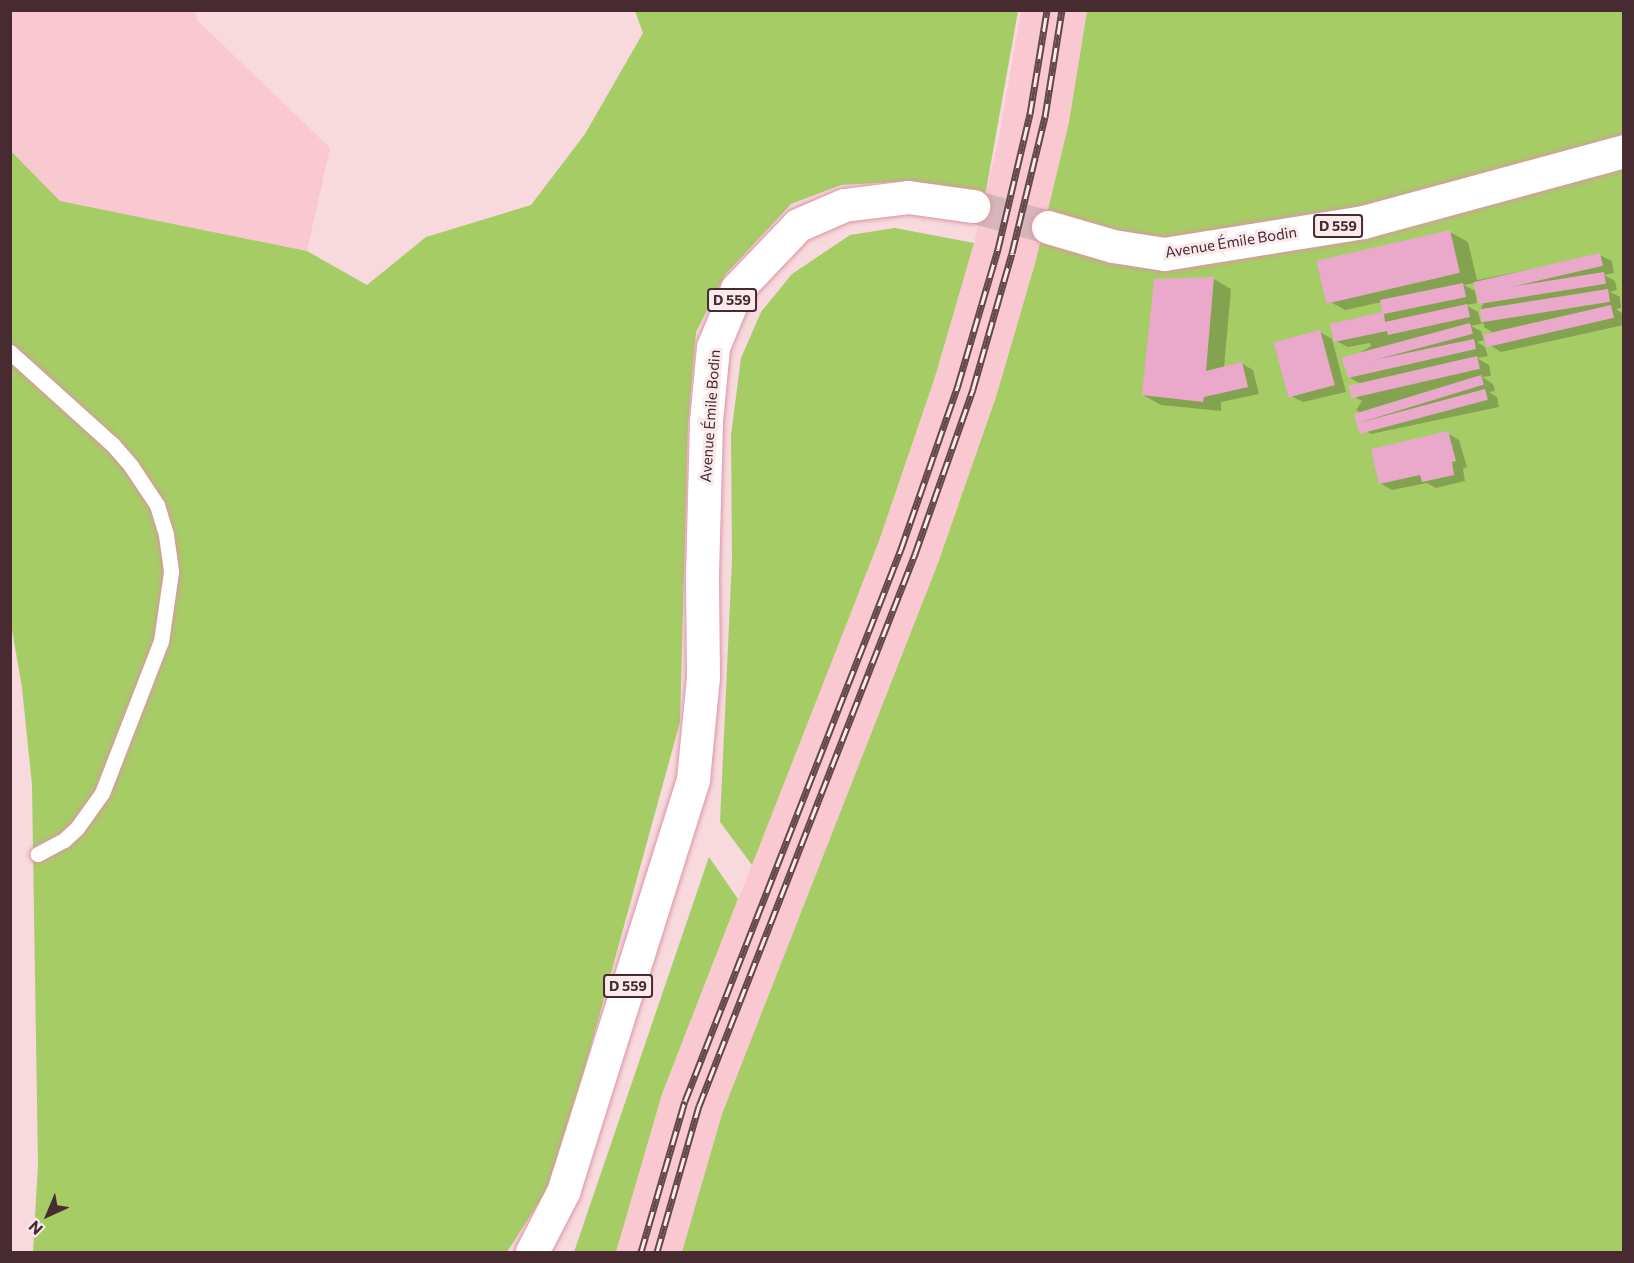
<!DOCTYPE html>
<html>
<head>
<meta charset="utf-8">
<style>
	body { margin:0 }
	#map { position:relative; width:1634px; height:1263px; overflow:hidden; background:#f7d9de; font-family:Commissioner,sans-serif }
	div>[style] { position:absolute }
	.built>* { inset:0; background:#fac8d1 }
	.green>* { inset:0; background:#a6cc66 }
	.shadow>* { inset:0; background:#0003 }
	.building>* { inset:0; background:#eaa9cb; transform-origin:0 0 }
	.primary-tunnel>* { height:33px; margin-top:-16.5px; transform-origin:0; background:repeating-linear-gradient(90deg,#d4b6bb 0 33px,transparent 0 49px) }
	.roads { filter:drop-shadow(0 0 2px #dc95a3) drop-shadow(0 0 2px #dc95a3) }
	.lane>* { height:15px; margin:-7.5px; padding:0 7.5px; transform-origin:7.5px; border-radius:7.5px; background:#fff }
	.primary>* { height:33px; margin:-16.5px; padding:0 16.5px; transform-origin:16.5px; border-radius:16.5px; background:#fff }
	.rail>* { height:7px; margin-top:-3.5px; transform-origin:0; background:repeating-linear-gradient(90deg,#faeaed 0 14px,#63474d 0 28px); box-sizing:border-box; border-block:2px solid #63474d }
	span { translate:-50% -50%; white-space:nowrap; text-align:center; line-height:1.15; -webkit-text-stroke:6px #faeaed; paint-order:stroke }
	.shield-label span { padding:2px 4px; background:#faeaed; border:2px solid; border-radius:4px; -webkit-text-stroke-width:0 }
	.shield-label { font-size:14px; color:#472b31; font-weight:700 }
	.street-label { font-size:15px; color:#472b31 }
	.frame { position:absolute; inset:0; border:12px solid #472b31; pointer-events:none }
	.north { position:absolute; left:18px; top:1185px; width:60px; height:60px; -webkit-text-stroke:4px #faeaed; paint-order:stroke; rotate:224deg; font-size:16px; font-weight:700; line-height:24px; text-align:center; color:#472b31 }
	.north::after { content:''; display:block; margin:auto; width:21px; height:27px; background:#472b31; clip-path:polygon(50% 0,100% 100%,50% 72%,0 100%) }
</style>
</head>
<body>
<div id="map">
	<div class="built">
		<i style="clip-path:polygon(11px 10px,196px 11px,197px 20px,330px 148px,307px 251px,59px 201px,11px 150px)"></i>
		<i style="clip-path:polygon(1021px 11px,1087px 11px,1069px 122px,1036px 260px,996px 397px,938px 563px,722px 1114px,682px 1252px,616px 1252px,662px 1094px,879px 541px,935px 377px,974px 243px,999px 137px)"></i>
	</div>
	<div class="green">
		<i style="clip-path:polygon(635px 11px,1018px 11px,985px 196px,910px 181px,841px 185px,791px 204px,725px 275px,696px 332px,688px 425px,680px 722px,555px 1177px,507px 1252px,33px 1252px,38px 1165px,32px 785px,22px 688px,10px 618px,10px 150px,60px 201px,307px 251px,367px 285px,426px 237px,531px 205px,585px 134px,643px 33px)"></i>
		<i style="clip-path:polygon(1087px 11px,1623px 11px,1623px 1252px,682px 1252px,722px 1114px,938px 563px,996px 397px,1036px 260px,1069px 122px)"></i>
		<i style="clip-path:polygon(895px 228px,974px 243px,935px 377px,879px 541px,752px 865px,720px 822px,732px 559px,731px 435px,741px 358px,761px 312px,792px 274px,850px 235px)"></i>
		<i style="clip-path:polygon(709px 857px,738px 899px,662px 1094px,616px 1252px,574px 1252px)"></i>
	</div>
	<div class="shadow">
		<i style="clip-path:polygon(evenodd,1450px 232px,1468px 242px,1477px 280px,1600px 255px,1612px 261px,1614px 273px,1604px 275px,1615px 281px,1617px 290px,1610px 292px,1620px 297px,1621px 308px,1616px 309px,1623px 314px,1624px 325px,1501px 352px,1489px 345px,1492px 332px,1484px 327px,1484px 323px,1471px 326px,1481px 331px,1484px 340px,1477px 342px,1485px 347px,1488px 356px,1477px 358px,1489px 365px,1491px 376px,1482px 377px,1493px 384px,1495px 391px,1489px 392px,1497px 397px,1499px 407px,1371px 434px,1360px 427px,1365px 415px,1356px 410px,1362px 401px,1353px 396px,1359px 383px,1349px 377px,1352px 366px,1344px 362px,1371px 346px,1370px 343px,1348px 347px,1336px 341px,1384px 313px,1382px 302px,1345px 310px,1327px 300px,1450px 232px,1475px 283px,1478px 292px,1486px 297px,1481px 309px,1491px 315px,1481px 323px,1478px 312px,1466px 305px,1477px 303px,1475px 291px,1464px 285px,1475px 283px)"></i>
		<i style="clip-path:polygon(1214px 279px,1231px 289px,1224px 368px,1241px 363px,1253px 370px,1259px 394px,1221px 402px,1221px 411px,1161px 405px,1143px 395px)"></i>
		<i style="clip-path:polygon(1320px 332px,1332px 339px,1346px 392px,1303px 402px,1291px 396px)"></i>
		<i style="clip-path:polygon(1447px 433px,1459px 440px,1467px 467px,1463px 469px,1465px 481px,1436px 488px,1427px 483px,1392px 490px,1380px 483px)"></i>
	</div>
	<div class="building">
		<i style="left:1450px;top:230px;width:44px;height:137px;rotate:77deg"></i>
		<i style="left:1600px;top:253px;width:13px;height:130px;rotate:77deg"></i>
		<i style="left:1604px;top:272px;width:12px;height:129px;rotate:81deg"></i>
		<i style="clip-path:polygon(1214px 277px,1206px 371px,1242px 362px,1248px 387px,1204px 397px,1203px 402px,1142px 395px,1154px 279px)"></i>
		<i style="clip-path:polygon(1463px 283px,1466px 297px,1384px 314px,1385px 322px,1467px 304px,1470px 317px,1388px 335px,1387px 331px,1334px 342px,1330px 324px,1382px 312px,1380px 300px)"></i>
		<i style="left:1608px;top:289px;width:13px;height:130px;rotate:81deg"></i>
		<i style="left:1611px;top:305px;width:13px;height:131px;rotate:77deg"></i>
		<i style="left:1470px;top:323px;width:11px;height:133px;rotate:75deg"></i>
		<i style="left:1320px;top:330px;width:57px;height:48px;rotate:75deg"></i>
		<i style="clip-path:polygon(1474px 339px,1476px 349px,1348px 378px,1345px 366px)"></i>
		<i style="left:1477px;top:356px;width:13px;height:132px;rotate:77deg"></i>
		<i style="left:1481px;top:375px;width:10px;height:133px;rotate:73deg"></i>
		<i style="left:1485px;top:389px;width:11px;height:133px;rotate:75deg"></i>
		<i style="clip-path:polygon(1448px 431px,1456px 461px,1452px 462px,1454px 475px,1422px 482px,1420px 475px,1379px 484px,1371px 449px)"></i>
	</div>
	<div class="primary-tunnel">
		<i style="left:973px;top:206px;width:78px;rotate:15.6deg"></i>
	</div>
	<div class="roads">
		<div class="lane">
			<i style="left:10px;top:352px;width:139px;rotate:42.1deg"></i>
			<i style="left:113px;top:445px;width:28px;rotate:49deg"></i>
			<i style="left:131px;top:466px;width:47px;rotate:56.3deg"></i>
			<i style="left:157px;top:505px;width:31px;rotate:73deg"></i>
			<i style="left:166px;top:535px;width:37px;rotate:82deg"></i>
			<i style="left:171px;top:572px;width:70px;rotate:98.2deg"></i>
			<i style="left:161px;top:641px;width:163px;rotate:111.2deg"></i>
			<i style="left:102px;top:793px;width:43px;rotate:125.5deg"></i>
			<i style="left:77px;top:828px;width:18px;rotate:137deg"></i>
			<i style="left:64px;top:840px;width:30px;rotate:152deg"></i>
		</div>
		<div class="primary">
			<i style="left:1048px;top:227px;width:68px;rotate:16.3deg"></i>
			<i style="left:1113px;top:246px;width:52px;rotate:8.9deg"></i>
			<i style="left:1164px;top:254px;width:202px;rotate:-9.1deg"></i>
			<i style="left:1363px;top:222px;width:270px;rotate:-15.2deg"></i>
			<i style="left:532px;top:1252px;width:68px;rotate:-62.7deg"></i>
			<i style="left:563px;top:1192px;width:433px;rotate:-72.5deg"></i>
			<i style="left:693px;top:779px;width:102px;rotate:-84.4deg"></i>
			<i style="left:703px;top:677px;width:102px;rotate:-90.6deg"></i>
			<i style="left:702px;top:575px;width:154px;rotate:-88.5deg"></i>
			<i style="left:706px;top:421px;width:74px;rotate:-84.6deg"></i>
			<i style="left:713px;top:347px;width:63px;rotate:-67.5deg"></i>
			<i style="left:737px;top:289px;width:88px;rotate:-46.4deg"></i>
			<i style="left:798px;top:225px;width:50px;rotate:-23.5deg"></i>
			<i style="left:844px;top:205px;width:64px;rotate:-7.1deg"></i>
			<i style="left:908px;top:197px;width:66px;rotate:7.9deg"></i>
		</div>
	</div>
	<div class="rail">
		<i style="left:641px;top:1252px;width:157px;rotate:-73.8deg"></i>
		<i style="left:685px;top:1101px;width:593px;rotate:-68.63deg"></i>
		<i style="left:901px;top:549px;width:174px;rotate:-70.8deg"></i>
		<i style="left:958px;top:385px;width:142px;rotate:-73.6deg"></i>
		<i style="left:998px;top:249px;width:139px;rotate:-76.7deg"></i>
		<i style="left:1030px;top:114px;width:105px;rotate:-80.7deg"></i>
		<i style="left:657px;top:1252px;width:152px;rotate:-74deg"></i>
		<i style="left:699px;top:1106px;width:593px;rotate:-68.63deg"></i>
		<i style="left:915px;top:554px;width:175px;rotate:-70.6deg"></i>
		<i style="left:973px;top:389px;width:141px;rotate:-74deg"></i>
		<i style="left:1012px;top:253px;width:140px;rotate:-76.4deg"></i>
		<i style="left:1045px;top:117px;width:108px;rotate:-81deg"></i>
	</div>
	<div class="shield-label">
		<span style="left:1338px;top:226px">D 559</span>
		<span style="left:732px;top:300px">D 559</span>
		<span style="left:628px;top:986px">D 559</span>
	</div>
	<div class="street-label">
		<span style="left:1231px;top:242px;rotate:-9deg">Avenue Émile Bodin</span>
		<span style="left:710px;top:416px;rotate:-86deg">Avenue Émile Bodin</span>
	</div>
	<div class="frame"></div>
	<div class="north">N</div>
</div>
</body>
</html>
